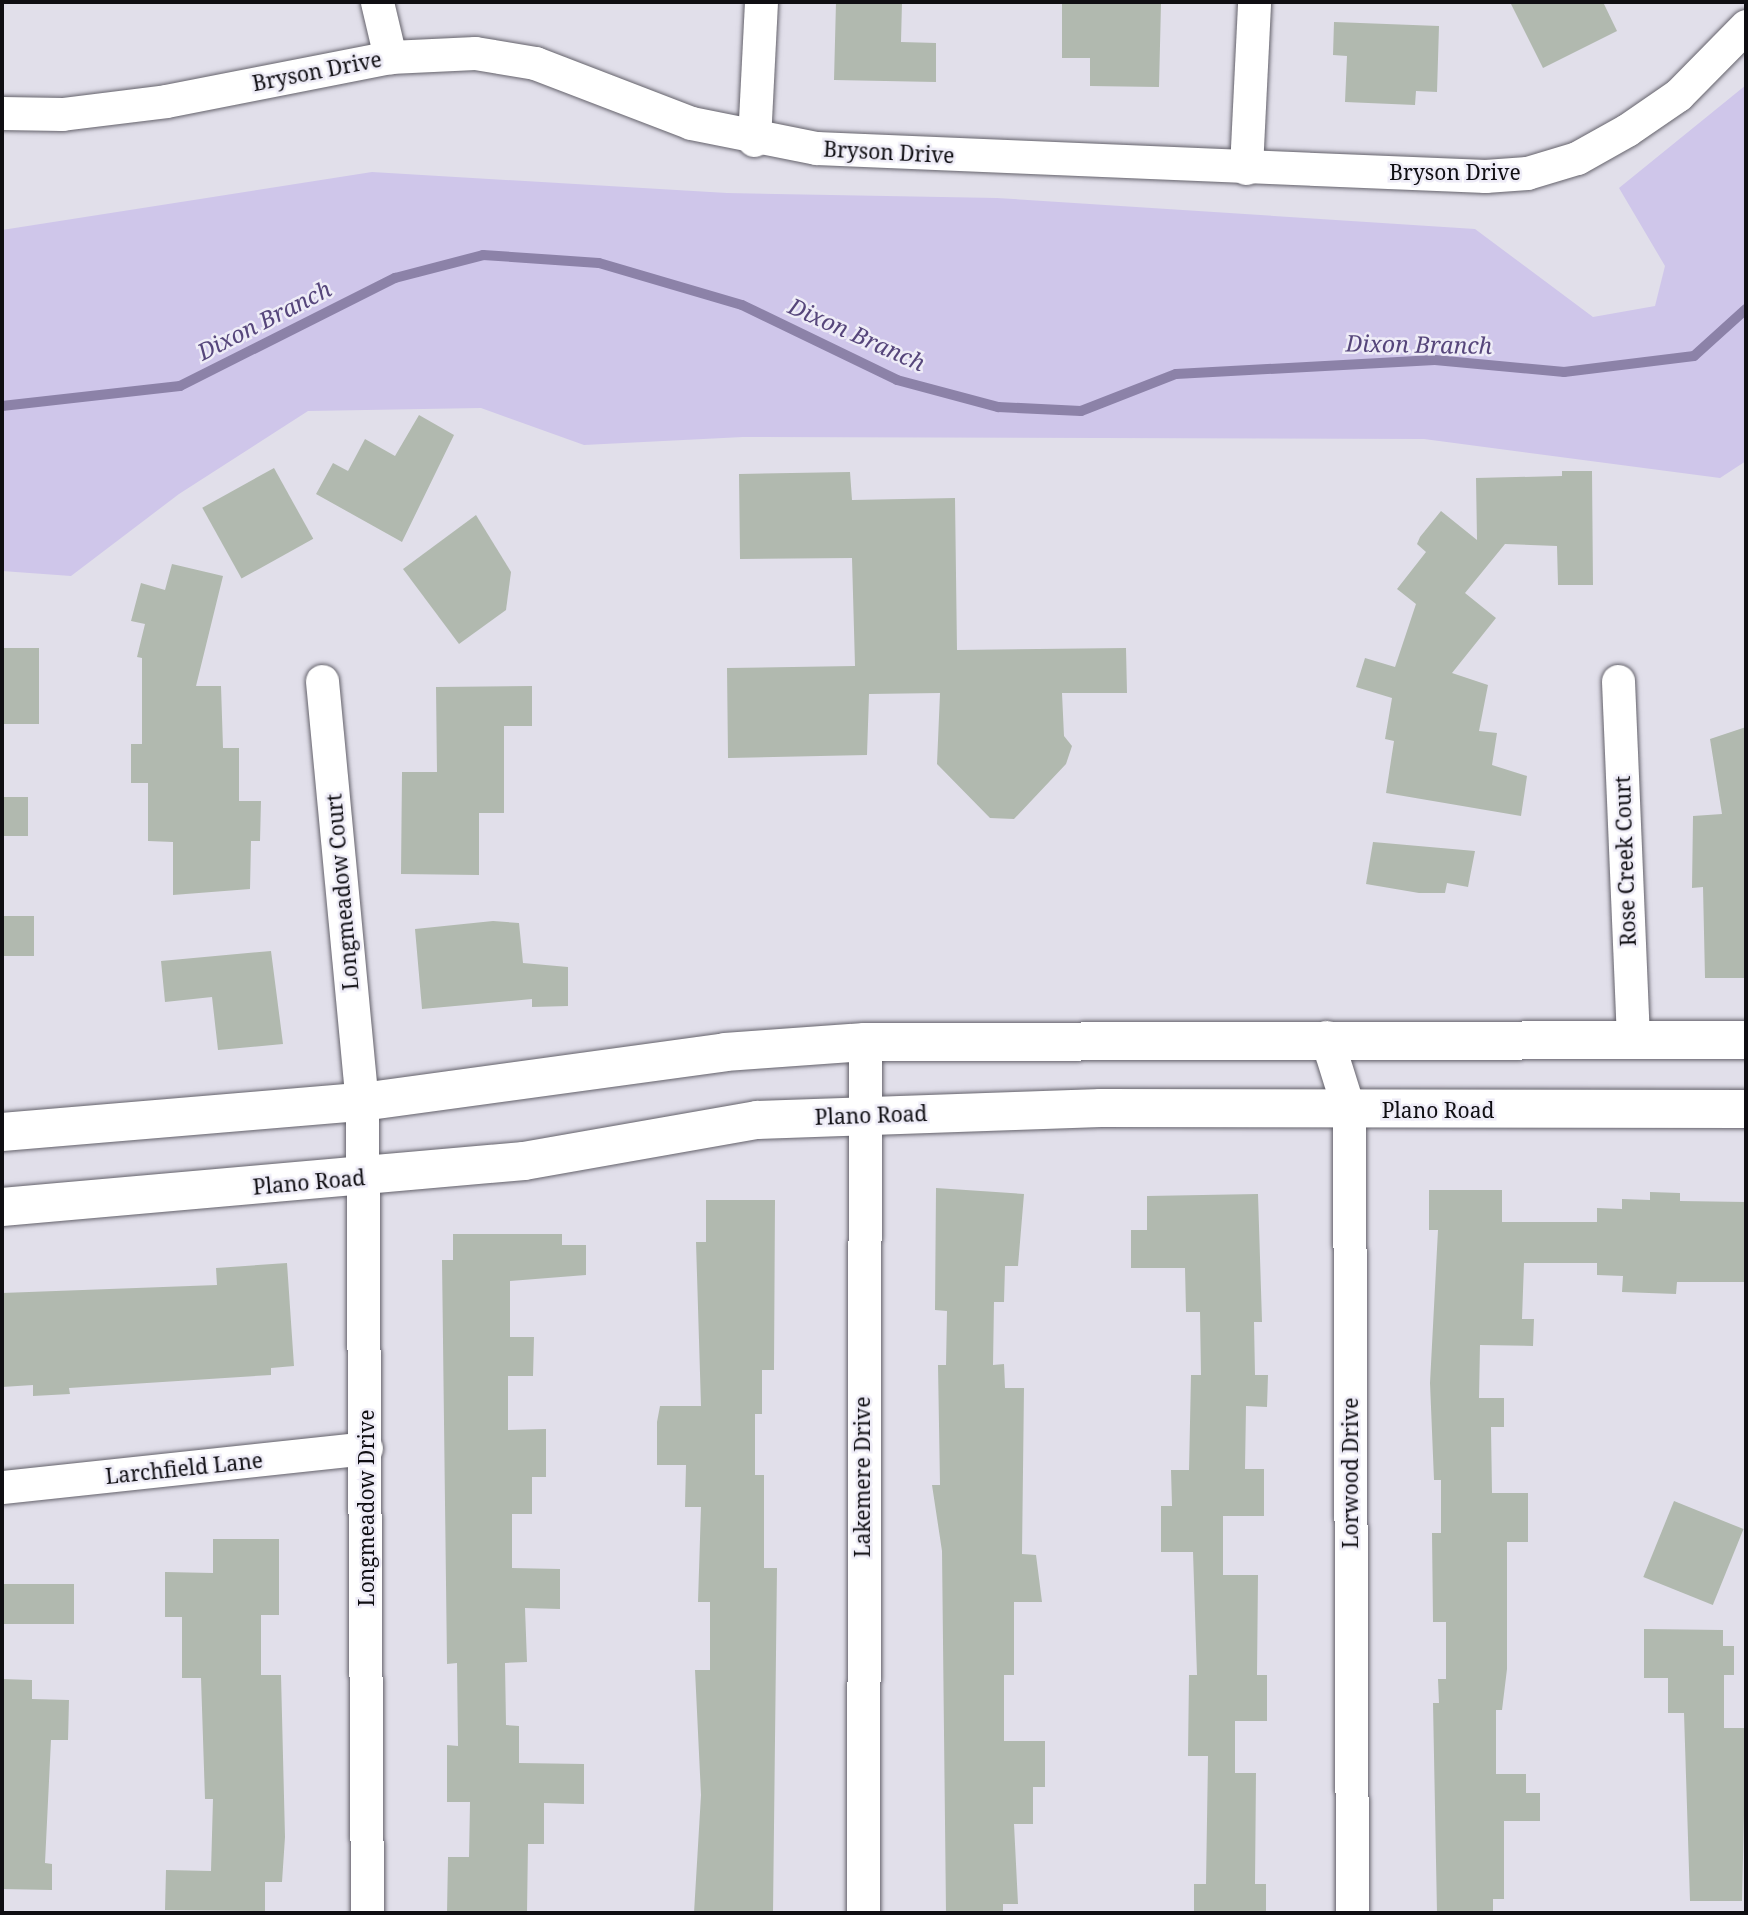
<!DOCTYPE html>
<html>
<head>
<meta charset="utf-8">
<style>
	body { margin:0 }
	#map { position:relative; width:1748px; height:1915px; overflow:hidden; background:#e1dfea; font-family:"Noto Serif",serif }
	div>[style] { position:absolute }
	.green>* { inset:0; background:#cfc6ea }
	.stream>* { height:10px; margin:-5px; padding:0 5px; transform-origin:5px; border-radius:5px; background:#8c82a8 }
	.building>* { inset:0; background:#b1b9af; transform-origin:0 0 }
	.roads { filter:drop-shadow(0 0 2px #64626b) drop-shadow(0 0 2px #64626b) }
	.minor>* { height:33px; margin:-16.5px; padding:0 16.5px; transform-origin:16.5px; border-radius:16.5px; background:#fff }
	.major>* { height:38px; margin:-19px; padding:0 19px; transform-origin:19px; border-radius:19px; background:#fff }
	span { translate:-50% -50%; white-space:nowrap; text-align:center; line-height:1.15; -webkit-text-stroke:5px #eeecf7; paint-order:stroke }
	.street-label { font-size:21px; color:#0f0e12 }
	.water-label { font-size:23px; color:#56467b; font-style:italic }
	.frame { position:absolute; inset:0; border:4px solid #0f0e12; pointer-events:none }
</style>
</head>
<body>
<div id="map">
	<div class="green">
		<i style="clip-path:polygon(1746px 85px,1746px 461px,1720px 478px,1424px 439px,743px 437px,584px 445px,481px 408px,308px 411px,179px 494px,71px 576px,2px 571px,2px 230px,372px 172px,727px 193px,997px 198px,1475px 229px,1593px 317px,1655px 306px,1665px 266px,1619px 188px)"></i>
	</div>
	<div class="stream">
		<i style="left:2px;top:406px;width:179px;rotate:-6.4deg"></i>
		<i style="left:180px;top:386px;width:241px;rotate:-26.7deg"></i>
		<i style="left:395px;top:278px;width:91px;rotate:-14.6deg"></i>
		<i style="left:483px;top:255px;width:116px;rotate:3.9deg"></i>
		<i style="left:599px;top:263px;width:149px;rotate:16.4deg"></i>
		<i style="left:742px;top:305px;width:172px;rotate:25.8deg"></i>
		<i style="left:897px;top:380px;width:105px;rotate:15deg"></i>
		<i style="left:998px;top:407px;width:83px;rotate:2.8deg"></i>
		<i style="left:1081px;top:411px;width:102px;rotate:-21.3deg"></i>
		<i style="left:1176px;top:374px;width:259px;rotate:-3.1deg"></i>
		<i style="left:1435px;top:360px;width:130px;rotate:5.3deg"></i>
		<i style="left:1564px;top:372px;width:131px;rotate:-7deg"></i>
		<i style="left:1694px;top:356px;width:70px;rotate:-42.1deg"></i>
	</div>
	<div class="building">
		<i style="clip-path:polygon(836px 2px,902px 2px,901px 42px,936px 43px,936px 82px,834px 80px)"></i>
		<i style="clip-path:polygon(1510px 2px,1603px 2px,1617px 31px,1543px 68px)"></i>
		<i style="clip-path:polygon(1062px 3px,1161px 4px,1159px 87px,1090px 86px,1090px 58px,1062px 58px)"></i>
		<i style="clip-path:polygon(1334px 22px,1439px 26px,1437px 92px,1416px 91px,1415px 105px,1345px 102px,1347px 56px,1333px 55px)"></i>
		<i style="clip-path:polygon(419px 415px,454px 435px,402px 542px,316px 494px,333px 463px,348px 471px,365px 439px,395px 456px)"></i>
		<i style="left:274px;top:468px;width:81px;height:82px;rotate:61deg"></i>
		<i style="clip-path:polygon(1562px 471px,1592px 471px,1593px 585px,1558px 585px,1557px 546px,1505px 544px,1465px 593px,1496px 618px,1452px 673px,1488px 685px,1479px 731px,1497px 733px,1492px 765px,1527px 776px,1521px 816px,1386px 793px,1394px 741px,1385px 739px,1392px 698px,1356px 687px,1365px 658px,1395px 667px,1416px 604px,1397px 589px,1426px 552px,1417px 544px,1420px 537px,1441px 511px,1477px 540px,1476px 478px,1562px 476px)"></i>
		<i style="clip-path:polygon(850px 472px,852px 500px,955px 498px,957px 650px,1126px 648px,1127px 693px,1062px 693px,1064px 736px,1072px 746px,1066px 764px,1014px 819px,990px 818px,937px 764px,940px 693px,869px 694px,867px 755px,728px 758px,727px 668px,855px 666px,852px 558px,740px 559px,739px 474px)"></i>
		<i style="clip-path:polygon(476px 515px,511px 572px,506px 610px,459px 644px,403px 569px)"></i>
		<i style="clip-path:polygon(172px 564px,223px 576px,196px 686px,221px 686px,223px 748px,239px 748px,239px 801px,261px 801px,260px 841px,251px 841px,250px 889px,173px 895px,173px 842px,148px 841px,148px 783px,131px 783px,131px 744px,142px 744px,142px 658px,137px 657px,145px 624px,131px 621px,141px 583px,165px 590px)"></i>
		<i style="left:2px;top:648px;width:37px;height:76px"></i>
		<i style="clip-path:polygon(532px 686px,532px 726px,504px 726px,504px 813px,479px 813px,479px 875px,401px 874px,402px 772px,437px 772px,436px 687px)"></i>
		<i style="clip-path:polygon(1746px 727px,1746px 978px,1705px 978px,1703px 887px,1692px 888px,1693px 816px,1722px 814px,1710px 739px)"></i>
		<i style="left:2px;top:797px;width:26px;height:39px"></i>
		<i style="clip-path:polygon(1373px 842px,1475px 851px,1468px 887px,1447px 883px,1445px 893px,1419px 893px,1366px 884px)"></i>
		<i style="left:2px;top:916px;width:32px;height:40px"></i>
		<i style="clip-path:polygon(493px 921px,519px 923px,523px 963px,568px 967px,568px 1006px,532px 1007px,532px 999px,422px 1009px,415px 929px)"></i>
		<i style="clip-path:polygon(271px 951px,283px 1044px,218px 1050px,212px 997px,165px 1002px,161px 961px)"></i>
		<i style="clip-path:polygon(936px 1188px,1024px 1194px,1018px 1266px,1005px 1266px,1004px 1302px,994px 1302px,993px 1365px,1004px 1364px,1005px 1388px,1024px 1388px,1022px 1554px,1036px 1555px,1042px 1602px,1014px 1602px,1014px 1675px,1004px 1675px,1004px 1741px,1045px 1741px,1045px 1787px,1033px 1787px,1033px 1824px,1014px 1824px,1018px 1904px,1003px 1904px,1003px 1913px,946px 1913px,942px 1551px,932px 1485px,940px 1485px,938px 1365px,946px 1365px,947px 1311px,935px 1310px)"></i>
		<i style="clip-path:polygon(1429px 1190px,1502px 1190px,1502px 1222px,1597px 1222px,1597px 1208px,1622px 1209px,1622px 1199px,1650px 1200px,1650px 1192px,1680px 1193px,1680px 1201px,1746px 1202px,1746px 1282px,1677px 1282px,1676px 1294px,1622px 1292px,1623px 1276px,1597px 1275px,1597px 1263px,1524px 1263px,1522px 1319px,1534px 1319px,1533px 1346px,1480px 1345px,1479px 1398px,1504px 1398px,1504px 1427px,1491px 1427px,1492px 1493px,1528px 1493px,1528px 1542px,1507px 1542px,1507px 1669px,1502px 1710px,1496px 1710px,1496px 1774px,1526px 1774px,1526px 1793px,1540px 1793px,1540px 1821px,1504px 1821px,1504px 1899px,1493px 1899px,1493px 1913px,1437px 1913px,1433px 1703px,1439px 1703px,1438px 1679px,1446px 1679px,1446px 1622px,1433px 1622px,1432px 1533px,1441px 1533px,1441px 1480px,1434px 1480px,1430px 1383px,1438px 1230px,1429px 1230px)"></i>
		<i style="clip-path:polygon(1258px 1194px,1262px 1322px,1254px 1322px,1255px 1375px,1268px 1375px,1267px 1407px,1246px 1406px,1245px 1469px,1264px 1469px,1264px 1516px,1223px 1516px,1223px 1575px,1258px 1575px,1257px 1675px,1267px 1675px,1267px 1721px,1235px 1721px,1235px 1773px,1256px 1773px,1255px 1884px,1266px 1884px,1266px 1913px,1194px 1913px,1194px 1884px,1206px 1884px,1208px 1756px,1188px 1756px,1189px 1675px,1197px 1675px,1193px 1552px,1161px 1552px,1161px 1506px,1172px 1506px,1171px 1470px,1189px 1470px,1191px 1375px,1201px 1375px,1200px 1312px,1186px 1312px,1185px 1268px,1131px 1268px,1131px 1230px,1147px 1230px,1147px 1196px)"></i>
		<i style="clip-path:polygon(706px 1200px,775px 1200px,774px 1370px,762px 1370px,762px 1414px,755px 1414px,755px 1475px,764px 1475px,764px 1568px,777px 1568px,773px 1913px,694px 1913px,701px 1795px,695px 1670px,710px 1670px,710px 1602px,698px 1602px,701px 1507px,685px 1507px,686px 1465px,657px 1465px,657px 1422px,660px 1406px,701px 1406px,696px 1242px,706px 1242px)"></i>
		<i style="clip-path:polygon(453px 1234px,562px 1234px,562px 1245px,586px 1245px,586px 1275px,510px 1281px,510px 1337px,534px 1337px,533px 1376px,508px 1376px,508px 1430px,546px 1429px,546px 1477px,532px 1477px,532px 1514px,512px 1514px,512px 1568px,560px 1569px,560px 1609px,525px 1608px,527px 1662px,505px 1663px,506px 1725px,519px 1726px,519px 1763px,584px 1764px,584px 1804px,544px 1803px,544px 1844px,528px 1844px,527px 1913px,447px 1913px,448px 1857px,469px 1857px,470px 1802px,447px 1802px,447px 1745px,458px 1746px,457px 1663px,447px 1664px,442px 1260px,453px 1260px)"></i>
		<i style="clip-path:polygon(287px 1263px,294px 1366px,271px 1368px,271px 1375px,69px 1388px,70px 1394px,33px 1396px,33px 1385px,2px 1387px,2px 1293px,217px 1285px,216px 1268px)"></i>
		<i style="left:1674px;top:1501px;width:75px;height:82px;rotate:22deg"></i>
		<i style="clip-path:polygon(213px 1539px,279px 1539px,279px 1615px,261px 1615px,261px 1675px,281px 1675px,285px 1837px,282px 1882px,265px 1882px,265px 1911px,165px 1910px,166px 1870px,211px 1871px,213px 1799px,205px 1799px,201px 1678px,182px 1678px,182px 1617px,165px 1617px,165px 1572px,213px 1573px)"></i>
		<i style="left:2px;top:1584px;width:72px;height:40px"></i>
		<i style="clip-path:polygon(1644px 1629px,1723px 1630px,1723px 1646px,1734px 1646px,1734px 1675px,1724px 1675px,1724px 1728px,1746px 1728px,1742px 1901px,1690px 1901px,1684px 1713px,1668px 1713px,1668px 1678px,1644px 1678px)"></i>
		<i style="clip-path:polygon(2px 1679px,32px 1680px,32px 1699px,69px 1700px,68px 1740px,51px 1740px,45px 1863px,52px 1864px,52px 1890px,2px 1889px)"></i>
	</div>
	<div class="roads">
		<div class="minor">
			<i style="left:377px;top:2px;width:57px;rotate:76.7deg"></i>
			<i style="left:2px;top:113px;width:60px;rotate:1deg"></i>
			<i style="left:62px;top:114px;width:105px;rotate:-7.1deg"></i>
			<i style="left:166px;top:101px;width:228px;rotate:-11.1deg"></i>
			<i style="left:390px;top:57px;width:85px;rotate:-2.7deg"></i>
			<i style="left:475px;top:53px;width:61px;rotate:9.5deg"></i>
			<i style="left:535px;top:63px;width:167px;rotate:21deg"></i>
			<i style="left:691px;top:123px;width:127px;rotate:11.3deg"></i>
			<i style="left:816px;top:148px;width:670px;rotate:2.4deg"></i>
			<i style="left:1485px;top:176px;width:42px;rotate:-4.1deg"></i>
			<i style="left:1527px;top:173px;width:52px;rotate:-16.7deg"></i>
			<i style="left:1577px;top:158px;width:57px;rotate:-29.2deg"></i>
			<i style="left:1627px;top:130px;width:62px;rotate:-34.5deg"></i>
			<i style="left:1678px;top:95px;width:97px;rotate:-45.4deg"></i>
			<i style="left:754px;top:140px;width:138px;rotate:-87.1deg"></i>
			<i style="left:1246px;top:168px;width:166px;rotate:-87.2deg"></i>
			<i style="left:322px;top:681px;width:423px;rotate:84.6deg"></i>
			<i style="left:362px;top:1102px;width:811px;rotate:89.65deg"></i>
			<i style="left:1618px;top:681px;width:361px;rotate:87.6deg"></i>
			<i style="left:1326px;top:1037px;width:77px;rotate:72.5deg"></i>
			<i style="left:1349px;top:1110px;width:803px;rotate:89.79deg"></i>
			<i style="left:2px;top:1487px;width:366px;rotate:-6.1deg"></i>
			<i style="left:863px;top:1913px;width:871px;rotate:-89.87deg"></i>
		</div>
		<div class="major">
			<i style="left:2px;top:1132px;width:361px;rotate:-4.8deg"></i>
			<i style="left:362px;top:1102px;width:366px;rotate:-7.8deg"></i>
			<i style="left:725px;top:1052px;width:140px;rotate:-4.1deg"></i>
			<i style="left:865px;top:1042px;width:881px;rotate:-0.13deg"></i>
			<i style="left:2px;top:1207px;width:524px;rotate:-5.04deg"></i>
			<i style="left:524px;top:1161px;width:237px;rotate:-10deg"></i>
			<i style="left:757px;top:1120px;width:344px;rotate:-2deg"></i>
			<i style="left:1101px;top:1108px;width:645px;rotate:0.09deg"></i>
		</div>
	</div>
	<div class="street-label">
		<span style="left:317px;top:71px;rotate:-11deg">Bryson Drive</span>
		<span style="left:889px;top:152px;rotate:3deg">Bryson Drive</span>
		<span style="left:1455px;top:172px">Bryson Drive</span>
		<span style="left:1625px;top:861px;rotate:-92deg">Rose Creek Court</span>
		<span style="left:342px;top:892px;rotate:-95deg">Longmeadow Court</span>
		<span style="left:1438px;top:1110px">Plano Road</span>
		<span style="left:871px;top:1115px;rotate:-2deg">Plano Road</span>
		<span style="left:309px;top:1182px;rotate:-5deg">Plano Road</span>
		<span style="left:184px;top:1468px;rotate:-6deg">Larchfield Lane</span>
		<span style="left:1350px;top:1473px;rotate:-90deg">Lorwood Drive</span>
		<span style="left:862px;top:1477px;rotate:-90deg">Lakemere Drive</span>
		<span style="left:366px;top:1508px;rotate:-90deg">Longmeadow Drive</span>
	</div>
	<div class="water-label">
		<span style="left:264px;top:320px;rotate:-27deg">Dixon Branch</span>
		<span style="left:857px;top:334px;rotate:24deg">Dixon Branch</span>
		<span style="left:1419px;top:344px;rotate:1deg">Dixon Branch</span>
	</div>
	<div class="frame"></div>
</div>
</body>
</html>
